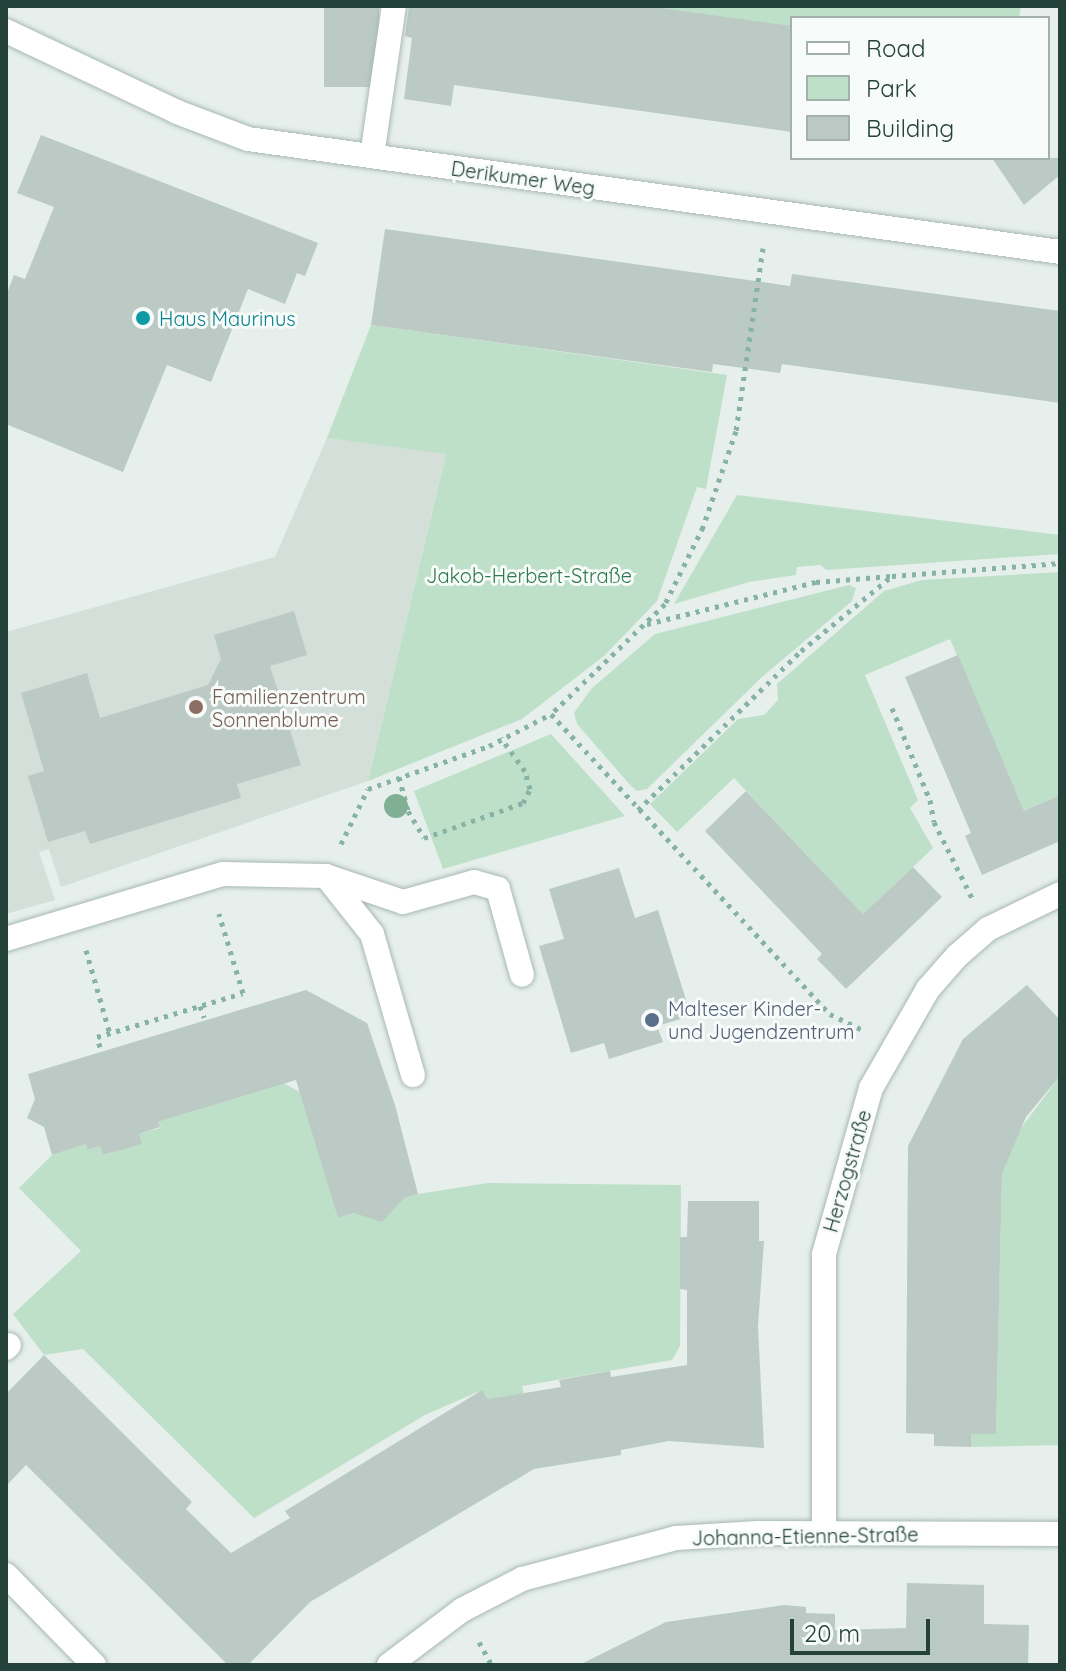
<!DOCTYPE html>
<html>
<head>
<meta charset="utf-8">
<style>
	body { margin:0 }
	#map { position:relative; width:1066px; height:1671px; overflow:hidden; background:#e6efeb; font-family:Quicksand,sans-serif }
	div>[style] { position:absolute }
	.built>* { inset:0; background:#d4dfda }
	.green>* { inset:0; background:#bfe0c8 }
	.building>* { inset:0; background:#bbcac4; transform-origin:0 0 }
	.path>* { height:5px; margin-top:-2.5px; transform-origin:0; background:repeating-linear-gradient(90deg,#86b3a5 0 4px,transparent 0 10px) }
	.roads { filter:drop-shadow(0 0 2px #a8b8b2) drop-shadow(0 0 2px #a8b8b2) }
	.lane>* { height:24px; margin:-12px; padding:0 12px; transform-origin:12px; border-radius:12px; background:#fff }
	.street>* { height:24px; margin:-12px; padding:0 12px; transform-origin:12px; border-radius:12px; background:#fff }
	.trees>* { width:24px; height:24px; margin:-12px; border-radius:50%; background:#80af93 }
	.dots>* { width:22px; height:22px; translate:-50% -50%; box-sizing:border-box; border:4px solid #f7fbf9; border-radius:50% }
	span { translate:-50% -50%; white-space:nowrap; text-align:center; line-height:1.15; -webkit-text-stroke:6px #f7fbf9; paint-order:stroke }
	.street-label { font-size:20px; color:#24423a }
	.culture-label { font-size:20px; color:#0d838f }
	.left { translate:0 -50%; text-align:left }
	.park-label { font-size:20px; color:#2d7a4b }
	.education-label { font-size:20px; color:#785e54 }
	.service-label { font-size:20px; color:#4e5e75 }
	.frame { position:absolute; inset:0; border:8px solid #24423a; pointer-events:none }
	.legend { position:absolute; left:790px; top:16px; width:260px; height:144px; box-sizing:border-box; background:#f7fbf9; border:2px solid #a3b1ad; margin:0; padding:10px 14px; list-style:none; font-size:24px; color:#24423a }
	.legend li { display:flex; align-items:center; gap:16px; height:40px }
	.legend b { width:40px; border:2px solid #a3b1ad }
	.scale { position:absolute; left:790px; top:1619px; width:140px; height:36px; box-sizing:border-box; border:4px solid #24423a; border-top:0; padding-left:10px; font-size:24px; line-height:28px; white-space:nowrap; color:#24423a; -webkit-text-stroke:6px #f7fbf9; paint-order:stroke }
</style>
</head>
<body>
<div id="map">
	<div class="built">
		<i style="clip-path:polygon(327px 438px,446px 453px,368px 781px,61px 887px,49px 849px,39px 852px,55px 900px,6px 914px,6px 632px,275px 557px)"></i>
	</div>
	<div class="green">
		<i style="clip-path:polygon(596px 6px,1021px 6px,1019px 18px,792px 18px,792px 33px)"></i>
		<i style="clip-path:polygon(371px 325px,727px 375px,706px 489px,697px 487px,657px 601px,604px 656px,522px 719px,368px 781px,446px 454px,327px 438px)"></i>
		<i style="clip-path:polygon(737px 495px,1060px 535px,1060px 554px,826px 570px,821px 565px,797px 567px,796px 575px,749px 582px,674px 604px)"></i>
		<i style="clip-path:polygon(1060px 572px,1060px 795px,1024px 811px,950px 639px,865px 675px,918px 800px,910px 808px,933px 848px,863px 914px,734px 778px,677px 832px,650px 804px,738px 719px,764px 715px,778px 700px,777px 684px,884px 591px,922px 580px)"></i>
		<i style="clip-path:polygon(849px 585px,856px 588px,852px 601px,762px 677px,647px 789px,637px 791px,631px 786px,577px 724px,574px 713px,591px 689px,655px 634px)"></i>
		<i style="clip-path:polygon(551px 734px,625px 816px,443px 869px,414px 791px)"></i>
		<i style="clip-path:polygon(1060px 1076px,1060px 1445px,971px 1447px,971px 1434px,996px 1434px,1002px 1174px,1019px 1131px)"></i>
		<i style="clip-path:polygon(278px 1080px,307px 1096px,338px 1218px,418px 1194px,488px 1183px,681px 1185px,680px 1346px,672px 1360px,522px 1386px,525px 1398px,491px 1404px,482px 1390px,425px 1415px,254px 1518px,83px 1349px,44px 1355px,13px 1314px,81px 1251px,19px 1188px,52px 1155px,86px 1144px,87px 1150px,100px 1146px,103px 1155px,112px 1153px,139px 1134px,160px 1128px,158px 1122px,273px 1087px)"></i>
	</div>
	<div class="building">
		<i style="left:324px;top:6px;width:55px;height:81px"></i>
		<i style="clip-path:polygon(409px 6px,646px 6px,792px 26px,792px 132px,454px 85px,451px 106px,404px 99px,412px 38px,405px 36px)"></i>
		<i style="clip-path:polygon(41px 135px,318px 243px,305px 276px,297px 273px,285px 304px,248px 289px,211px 382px,167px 365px,123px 472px,6px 424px,6px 296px,14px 275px,25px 279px,54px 207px,17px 193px)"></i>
		<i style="clip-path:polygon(992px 158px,1060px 158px,1060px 175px,1024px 205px)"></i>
		<i style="clip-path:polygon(385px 229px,790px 286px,792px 274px,1060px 311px,1060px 403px,782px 364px,780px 373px,713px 364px,712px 372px,371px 325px)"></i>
		<i style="clip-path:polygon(294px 611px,307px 655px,270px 666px,301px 765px,237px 784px,241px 798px,90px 844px,85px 831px,48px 842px,28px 776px,44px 771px,21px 693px,87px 673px,100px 718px,208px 685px,221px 659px,214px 635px)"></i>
		<i style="clip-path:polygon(958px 655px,1024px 811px,1060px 795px,1060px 841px,982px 875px,965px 836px,971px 833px,905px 677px)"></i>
		<i style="clip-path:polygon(746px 791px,863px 914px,913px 867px,942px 897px,846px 989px,817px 959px,822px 954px,705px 831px)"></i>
		<i style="clip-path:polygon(619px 868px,635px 918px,658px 910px,691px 1016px,657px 1026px,663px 1042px,609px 1059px,604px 1043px,571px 1053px,539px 946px,564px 939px,549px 889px)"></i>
		<i style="clip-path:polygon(1027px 985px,1060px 1020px,1060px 1076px,1026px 1117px,1002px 1174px,996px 1434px,971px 1434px,971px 1447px,934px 1446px,934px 1434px,906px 1433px,908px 1146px,963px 1039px)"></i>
		<i style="clip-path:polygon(306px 990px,367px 1023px,395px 1105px,418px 1194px,404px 1198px,382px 1222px,354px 1213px,338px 1218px,296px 1080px,158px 1122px,160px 1127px,139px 1134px,142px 1144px,103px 1155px,100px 1146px,87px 1150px,86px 1144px,52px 1155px,44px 1127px,27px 1118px,35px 1099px,28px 1074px)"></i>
		<i style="clip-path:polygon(688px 1201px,759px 1201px,759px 1241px,764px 1241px,758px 1326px,764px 1448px,669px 1441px,621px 1450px,621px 1455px,534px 1469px,310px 1602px,248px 1665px,228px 1665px,26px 1465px,6px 1486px,6px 1394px,44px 1355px,192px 1502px,186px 1509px,231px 1553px,290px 1518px,285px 1511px,482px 1390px,488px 1399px,561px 1387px,559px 1380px,610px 1371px,611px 1377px,687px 1365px,687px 1290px,680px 1289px,680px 1237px,687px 1237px)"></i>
		<i style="clip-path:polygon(907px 1583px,984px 1585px,984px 1624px,1029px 1625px,1028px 1665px,579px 1665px,666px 1622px,784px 1605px,806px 1607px,806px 1613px,835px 1614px,835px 1630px,906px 1628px)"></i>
	</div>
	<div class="path">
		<i style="left:763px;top:248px;width:185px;rotate:98.4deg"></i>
		<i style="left:736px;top:431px;width:102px;rotate:109deg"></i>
		<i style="left:703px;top:527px;width:86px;rotate:116.3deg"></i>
		<i style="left:665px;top:604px;width:158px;rotate:136deg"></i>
		<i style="left:551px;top:714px;width:410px;rotate:47.1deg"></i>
		<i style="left:830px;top:1014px;width:37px;rotate:26deg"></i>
		<i style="left:647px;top:624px;width:174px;rotate:-14deg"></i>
		<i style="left:816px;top:582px;width:75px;rotate:-4.6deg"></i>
		<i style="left:892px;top:708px;width:100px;rotate:67.6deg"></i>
		<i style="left:930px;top:800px;width:22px;rotate:80deg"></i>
		<i style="left:934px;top:822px;width:87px;rotate:63.4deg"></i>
		<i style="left:399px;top:777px;width:35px;rotate:75deg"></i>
		<i style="left:408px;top:811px;width:31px;rotate:59deg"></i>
		<i style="left:424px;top:838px;width:105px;rotate:-19.5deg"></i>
		<i style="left:523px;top:803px;width:16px;rotate:-63deg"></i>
		<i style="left:530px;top:789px;width:19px;rotate:-106deg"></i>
		<i style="left:525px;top:771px;width:41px;rotate:-126deg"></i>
		<i style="left:638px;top:810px;width:228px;rotate:-44.3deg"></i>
		<i style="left:801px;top:651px;width:118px;rotate:-39.5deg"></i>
		<i style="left:892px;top:576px;width:169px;rotate:-4.4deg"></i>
		<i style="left:341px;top:844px;width:61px;rotate:-63.9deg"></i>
		<i style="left:368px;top:789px;width:128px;rotate:-19.6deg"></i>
		<i style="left:489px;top:746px;width:70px;rotate:-27.3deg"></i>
		<i style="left:86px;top:950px;width:87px;rotate:74.1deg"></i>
		<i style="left:200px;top:1006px;width:12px;rotate:70deg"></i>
		<i style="left:100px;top:1047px;width:10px;rotate:-107deg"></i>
		<i style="left:97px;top:1037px;width:152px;rotate:-16.8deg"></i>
		<i style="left:243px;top:993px;width:83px;rotate:-106.9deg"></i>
		<i style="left:479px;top:1642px;width:26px;rotate:61deg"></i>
	</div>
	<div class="roads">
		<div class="lane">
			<i style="left:372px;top:156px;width:152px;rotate:-81.7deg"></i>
			<i style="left:326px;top:876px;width:81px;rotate:18.7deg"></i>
			<i style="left:403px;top:902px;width:74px;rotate:-15.7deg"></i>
			<i style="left:474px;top:882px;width:25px;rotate:16deg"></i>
			<i style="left:498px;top:889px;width:89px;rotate:74.4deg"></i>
			<i style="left:326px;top:876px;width:74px;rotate:51.6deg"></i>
			<i style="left:372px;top:934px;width:147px;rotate:73.8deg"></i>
			<i style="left:6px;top:1348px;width:4px;rotate:-45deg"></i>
		</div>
		<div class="street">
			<i style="left:6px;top:31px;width:189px;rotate:25.3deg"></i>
			<i style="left:177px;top:112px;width:76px;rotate:20.8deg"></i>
			<i style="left:248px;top:139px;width:820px;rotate:7.92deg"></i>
			<i style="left:6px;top:939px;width:227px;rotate:-16.7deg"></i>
			<i style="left:223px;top:874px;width:103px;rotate:1.1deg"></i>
			<i style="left:824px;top:1533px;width:279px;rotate:-90deg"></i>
			<i style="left:824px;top:1254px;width:173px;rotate:-74.2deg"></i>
			<i style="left:871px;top:1088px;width:114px;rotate:-60.1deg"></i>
			<i style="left:928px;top:989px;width:44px;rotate:-48.7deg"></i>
			<i style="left:957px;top:956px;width:41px;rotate:-41.1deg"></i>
			<i style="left:988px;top:929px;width:80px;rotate:-25.9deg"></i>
			<i style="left:6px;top:1575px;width:126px;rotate:45.6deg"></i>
			<i style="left:389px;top:1665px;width:91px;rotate:-37deg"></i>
			<i style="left:462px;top:1610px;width:68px;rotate:-27.3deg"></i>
			<i style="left:522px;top:1579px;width:159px;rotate:-14.9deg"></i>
			<i style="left:676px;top:1538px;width:82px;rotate:-3.5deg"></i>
			<i style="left:758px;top:1533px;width:302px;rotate:0.2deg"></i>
		</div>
	</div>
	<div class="trees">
		<i style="left:396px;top:806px"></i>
	</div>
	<div class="dots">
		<i style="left:143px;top:318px;background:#0f9aa8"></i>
		<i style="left:196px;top:707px;background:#8d6e63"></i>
		<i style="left:652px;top:1020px;background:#5c6f8a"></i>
	</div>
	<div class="street-label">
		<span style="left:523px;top:178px;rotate:8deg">Derikumer Weg</span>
		<span style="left:847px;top:1171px;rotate:-74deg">Herzogstraße</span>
		<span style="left:805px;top:1536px;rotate:-1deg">Johanna-Etienne-Straße</span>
	</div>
	<div class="culture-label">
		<span class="left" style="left:159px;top:318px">Haus Maurinus</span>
	</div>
	<div class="park-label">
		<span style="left:529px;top:575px">Jakob-Herbert-Straße</span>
	</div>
	<div class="education-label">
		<span class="left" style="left:212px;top:708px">Familienzentrum<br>Sonnenblume</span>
	</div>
	<div class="service-label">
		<span class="left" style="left:668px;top:1020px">Malteser Kinder-<br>und Jugendzentrum</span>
	</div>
	<div class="frame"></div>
	<ul class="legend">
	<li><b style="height:10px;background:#fff"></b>Road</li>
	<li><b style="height:22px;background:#bfe0c8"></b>Park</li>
	<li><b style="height:22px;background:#bbcac4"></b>Building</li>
	</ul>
	<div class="scale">20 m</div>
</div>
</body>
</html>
